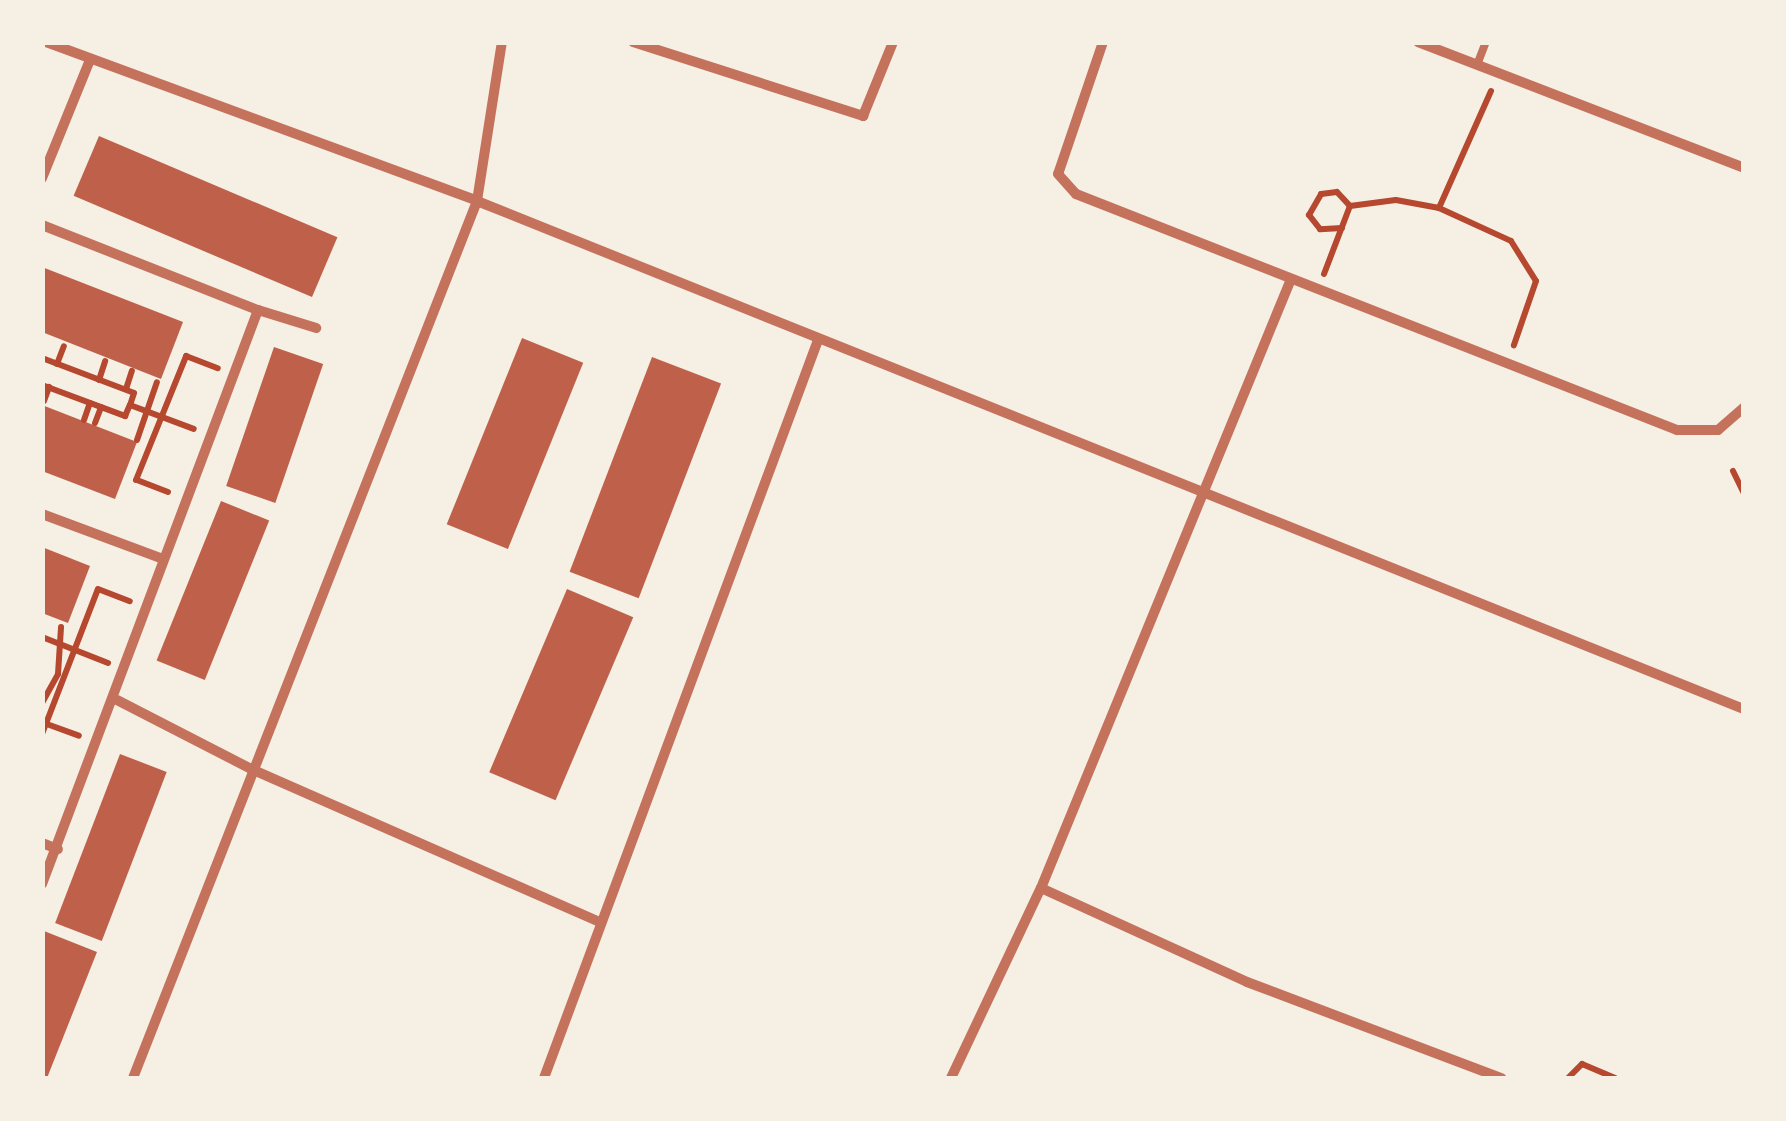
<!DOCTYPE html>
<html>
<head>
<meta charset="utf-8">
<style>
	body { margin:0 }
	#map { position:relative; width:1786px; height:1121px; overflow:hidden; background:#f6efe4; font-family:Manrope,sans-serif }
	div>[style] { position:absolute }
	.building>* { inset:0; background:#bf614a; transform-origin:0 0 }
	.path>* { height:6px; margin:-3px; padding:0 3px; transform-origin:3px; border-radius:3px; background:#b5482f }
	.service>* { height:8px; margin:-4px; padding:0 4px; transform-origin:4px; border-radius:4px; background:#c5725c }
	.minor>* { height:10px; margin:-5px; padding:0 5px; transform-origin:5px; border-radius:5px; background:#c5725c }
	span { translate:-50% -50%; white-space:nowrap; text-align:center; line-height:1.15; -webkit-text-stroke:8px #f6efe4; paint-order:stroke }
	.frame { position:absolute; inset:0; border:45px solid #f6efe4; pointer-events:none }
</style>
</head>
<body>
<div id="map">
	<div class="building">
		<i style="left:99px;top:136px;width:259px;height:65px;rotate:23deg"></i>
		<i style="clip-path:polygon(42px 267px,183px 322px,161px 379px,42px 332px)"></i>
		<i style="left:522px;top:338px;width:66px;height:201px;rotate:22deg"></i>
		<i style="left:274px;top:347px;width:52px;height:147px;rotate:19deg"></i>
		<i style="left:652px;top:357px;width:74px;height:230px;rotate:21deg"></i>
		<i style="clip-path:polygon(42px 405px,137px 442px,115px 499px,42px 471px)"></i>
		<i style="left:221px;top:501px;width:52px;height:172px;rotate:22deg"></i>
		<i style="clip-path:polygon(42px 547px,90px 566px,68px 623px,42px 613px)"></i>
		<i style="left:567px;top:589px;width:72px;height:199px;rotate:23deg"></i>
		<i style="left:120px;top:754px;width:50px;height:181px;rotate:21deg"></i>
		<i style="clip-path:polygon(44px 931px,97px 952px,47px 1078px,42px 1078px)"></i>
	</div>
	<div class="path">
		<i style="left:1491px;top:91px;width:128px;rotate:114deg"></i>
		<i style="left:1439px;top:208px;width:79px;rotate:24.6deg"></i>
		<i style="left:1511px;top:241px;width:47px;rotate:58deg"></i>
		<i style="left:1536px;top:281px;width:68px;rotate:109deg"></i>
		<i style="left:1342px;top:228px;width:22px;rotate:177deg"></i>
		<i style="left:1320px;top:229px;width:18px;rotate:-128deg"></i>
		<i style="left:1309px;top:215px;width:24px;rotate:-60deg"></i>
		<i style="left:1321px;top:194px;width:16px;rotate:-7deg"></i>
		<i style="left:1337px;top:192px;width:19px;rotate:47deg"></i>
		<i style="left:1324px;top:274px;width:73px;rotate:-69.1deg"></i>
		<i style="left:1350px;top:206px;width:46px;rotate:-7.4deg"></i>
		<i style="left:1396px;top:200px;width:44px;rotate:10.5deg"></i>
		<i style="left:42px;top:358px;width:98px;rotate:20.8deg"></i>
		<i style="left:134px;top:393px;width:13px;rotate:108deg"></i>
		<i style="left:130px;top:405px;width:68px;rotate:20.6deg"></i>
		<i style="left:57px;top:364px;width:19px;rotate:-69deg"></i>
		<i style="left:99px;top:380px;width:20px;rotate:-72deg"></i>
		<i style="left:42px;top:385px;width:89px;rotate:20.5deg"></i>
		<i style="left:125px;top:416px;width:12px;rotate:-66deg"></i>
		<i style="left:126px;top:389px;width:19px;rotate:-72deg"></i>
		<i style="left:44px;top:401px;width:15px;rotate:-70deg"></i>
		<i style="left:84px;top:420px;width:18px;rotate:-71deg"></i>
		<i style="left:95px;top:423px;width:17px;rotate:-69deg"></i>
		<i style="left:137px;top:440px;width:61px;rotate:-71deg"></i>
		<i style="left:1733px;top:471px;width:25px;rotate:64deg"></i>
		<i style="left:168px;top:492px;width:34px;rotate:-159deg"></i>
		<i style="left:136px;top:480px;width:134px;rotate:-68deg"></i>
		<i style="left:186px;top:356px;width:34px;rotate:21deg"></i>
		<i style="left:42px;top:637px;width:71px;rotate:21.5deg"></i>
		<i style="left:42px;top:703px;width:33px;rotate:-61deg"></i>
		<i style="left:58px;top:674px;width:47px;rotate:-86.3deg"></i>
		<i style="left:44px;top:723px;width:37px;rotate:20deg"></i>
		<i style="left:42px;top:734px;width:155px;rotate:-68.9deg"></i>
		<i style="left:98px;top:589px;width:34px;rotate:21deg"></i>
		<i style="left:1568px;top:1078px;width:20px;rotate:-45deg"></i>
		<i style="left:1582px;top:1064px;width:36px;rotate:23deg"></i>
	</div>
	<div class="service">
		<i style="left:1477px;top:65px;width:25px;rotate:-69deg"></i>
	</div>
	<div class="minor">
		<i style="left:46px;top:42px;width:459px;rotate:20.2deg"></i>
		<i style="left:477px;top:201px;width:1365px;rotate:21.85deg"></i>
		<i style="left:633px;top:42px;width:242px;rotate:17.8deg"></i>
		<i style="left:863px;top:116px;width:80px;rotate:-67.9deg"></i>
		<i style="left:1103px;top:42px;width:139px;rotate:108.8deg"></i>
		<i style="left:1058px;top:174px;width:27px;rotate:48deg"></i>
		<i style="left:1076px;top:194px;width:646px;rotate:21.44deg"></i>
		<i style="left:1677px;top:430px;width:41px"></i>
		<i style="left:1718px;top:430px;width:35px;rotate:-41deg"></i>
		<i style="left:1418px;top:42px;width:350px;rotate:21.1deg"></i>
		<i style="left:42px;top:178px;width:127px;rotate:-67.9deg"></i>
		<i style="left:42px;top:225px;width:232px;rotate:21.5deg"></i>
		<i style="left:258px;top:310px;width:613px;rotate:110.62deg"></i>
		<i style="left:258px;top:310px;width:61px;rotate:17.2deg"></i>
		<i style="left:42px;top:514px;width:126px;rotate:20.4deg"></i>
		<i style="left:117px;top:700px;width:151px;rotate:27.2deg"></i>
		<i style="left:251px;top:769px;width:382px;rotate:23.7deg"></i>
		<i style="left:42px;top:843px;width:17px;rotate:21deg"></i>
		<i style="left:1041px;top:888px;width:226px;rotate:24.5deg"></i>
		<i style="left:1247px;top:982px;width:272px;rotate:20.7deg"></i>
		<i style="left:133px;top:1078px;width:942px;rotate:-68.58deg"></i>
		<i style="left:477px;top:201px;width:161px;rotate:-81.1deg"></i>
		<i style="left:544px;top:1078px;width:787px;rotate:-69.63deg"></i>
		<i style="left:951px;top:1078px;width:210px;rotate:-64.7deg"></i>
		<i style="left:1041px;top:888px;width:658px;rotate:-67.68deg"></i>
	</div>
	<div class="frame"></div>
</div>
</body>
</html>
